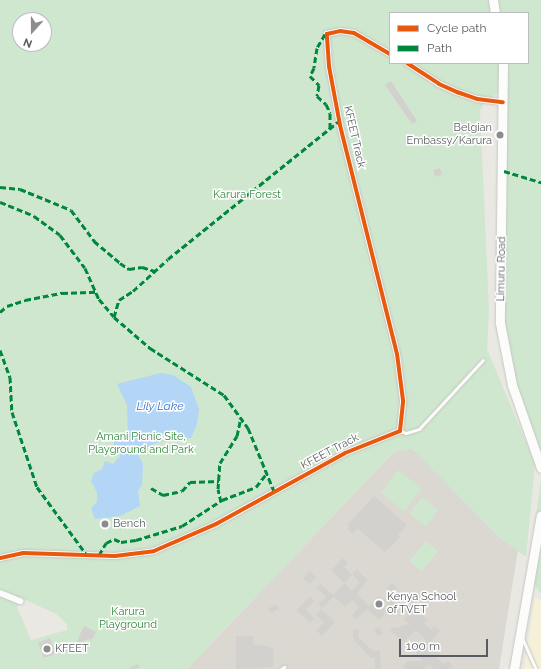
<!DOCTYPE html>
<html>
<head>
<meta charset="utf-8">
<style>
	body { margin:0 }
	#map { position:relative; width:541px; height:669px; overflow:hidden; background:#e9e8e2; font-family:Raleway,sans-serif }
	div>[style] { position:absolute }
	.commercial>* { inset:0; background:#f5f1d9 }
	.education>* { inset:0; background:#dad8d0 }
	.green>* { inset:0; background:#cfe7ce; transform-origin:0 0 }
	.water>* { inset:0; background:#b3d5f6 }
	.building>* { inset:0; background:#d2d1cd; transform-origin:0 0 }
	.roads { filter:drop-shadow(0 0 1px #c5c6c4) drop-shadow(0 0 1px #c5c6c4) }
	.service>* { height:3px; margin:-1.5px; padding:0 1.5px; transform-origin:1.5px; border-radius:1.5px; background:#fcfcfb }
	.minor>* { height:6px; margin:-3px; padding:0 3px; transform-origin:3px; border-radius:3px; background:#fcfcfb }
	.secondary>* { height:9px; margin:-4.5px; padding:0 4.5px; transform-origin:4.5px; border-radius:4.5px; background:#fcfcfb }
	.quiet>* { height:3px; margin-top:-1.5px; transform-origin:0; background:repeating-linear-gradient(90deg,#00873e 0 6px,transparent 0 9px) }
	.cycleway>* { height:4px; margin:-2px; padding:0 2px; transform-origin:2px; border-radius:2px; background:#e8590c }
	.dots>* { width:11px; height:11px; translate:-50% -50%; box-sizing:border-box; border:2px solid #fff; border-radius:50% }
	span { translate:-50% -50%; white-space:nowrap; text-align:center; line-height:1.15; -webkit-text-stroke:3px #fff; paint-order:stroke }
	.poi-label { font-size:11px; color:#585b61 }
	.right { translate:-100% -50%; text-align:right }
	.left { translate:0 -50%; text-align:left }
	.street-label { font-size:11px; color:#585b61 }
	.park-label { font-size:11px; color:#31873b }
	.water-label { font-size:12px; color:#3a75c7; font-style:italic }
	.legend { position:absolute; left:389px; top:12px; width:140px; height:52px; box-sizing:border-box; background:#fff; border:1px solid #bcbdc0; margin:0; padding:5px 7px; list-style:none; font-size:12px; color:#585b61 }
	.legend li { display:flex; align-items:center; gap:8px; height:20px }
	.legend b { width:20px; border:1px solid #bcbdc0 }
	.north { position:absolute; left:12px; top:12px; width:40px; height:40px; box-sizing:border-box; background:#fff; border:1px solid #bcbdc0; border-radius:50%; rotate:201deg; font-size:11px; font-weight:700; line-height:16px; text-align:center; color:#585b61 }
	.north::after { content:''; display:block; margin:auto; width:14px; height:18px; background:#8b8c8e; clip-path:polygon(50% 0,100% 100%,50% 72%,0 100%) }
	.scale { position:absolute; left:399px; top:639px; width:89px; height:18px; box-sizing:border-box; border:2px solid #585b61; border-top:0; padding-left:5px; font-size:12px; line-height:14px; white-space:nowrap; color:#585b61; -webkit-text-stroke:3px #fff; paint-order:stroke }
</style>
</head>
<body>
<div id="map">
	<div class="commercial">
		<i style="clip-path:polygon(535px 598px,541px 600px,541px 669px,524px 669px)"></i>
	</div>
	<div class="education">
		<i style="clip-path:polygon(412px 448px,500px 538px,518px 550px,499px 669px,187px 669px,394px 452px)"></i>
	</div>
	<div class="green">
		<i style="clip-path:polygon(evenodd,0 0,490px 0,493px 13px,390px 13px,390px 63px,499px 63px,501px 91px,484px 103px,480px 111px,489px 310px,487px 349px,535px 464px,526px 557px,500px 538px,411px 448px,394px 452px,187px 669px,0 669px,0 0,20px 20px,44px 20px,44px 44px,20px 44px,20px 20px,0 0,26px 600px,56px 614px,67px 624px,67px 630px,31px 640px,17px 607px,20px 601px,26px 600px,0 0,50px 638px,56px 654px,45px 659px,50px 638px)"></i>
		<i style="clip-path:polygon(492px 0,541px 0,541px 463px,504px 353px,501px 63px,528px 63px,528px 13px,494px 13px)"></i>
		<i style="left:398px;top:470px;width:30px;height:29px;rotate:37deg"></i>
		<i style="clip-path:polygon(541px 478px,541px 594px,528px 575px)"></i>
		<i style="left:422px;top:497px;width:21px;height:21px;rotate:37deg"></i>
		<i style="left:426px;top:541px;width:16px;height:26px;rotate:40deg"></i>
	</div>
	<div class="water">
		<i style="clip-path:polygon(161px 373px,173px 375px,191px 387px,199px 409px,197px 424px,191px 438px,168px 439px,151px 445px,138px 455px,143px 464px,142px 485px,138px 491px,140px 506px,120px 516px,95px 519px,91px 508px,97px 502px,97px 492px,91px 481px,94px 473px,102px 469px,105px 461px,113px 464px,120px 456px,113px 448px,115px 437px,127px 441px,128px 436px,127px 405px,117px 384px)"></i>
	</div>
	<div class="building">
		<i style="clip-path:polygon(391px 81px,417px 121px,412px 124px,385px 85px)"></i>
		<i style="left:429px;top:136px;width:9px;height:7px;rotate:69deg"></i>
		<i style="left:440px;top:168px;width:7px;height:7px;rotate:74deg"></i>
		<i style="clip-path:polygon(374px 496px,407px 525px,398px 535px,400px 537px,385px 552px,357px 528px,352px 534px,347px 529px,349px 527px,347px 525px)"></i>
		<i style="clip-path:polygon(343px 558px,348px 563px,344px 567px,352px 575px,344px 583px,331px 570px)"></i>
		<i style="clip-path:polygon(357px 569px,367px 580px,357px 594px,369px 606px,379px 596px,384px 600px,391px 593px,387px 588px,392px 583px,403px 595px,391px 607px,385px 601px,384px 615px,379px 620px,367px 609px,356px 619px,352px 615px,359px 607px,352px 600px,345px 607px,333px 595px,345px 583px,352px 591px,360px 582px,352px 574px)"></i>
		<i style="clip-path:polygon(310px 571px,317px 578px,309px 584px,303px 578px)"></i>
		<i style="clip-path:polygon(321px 584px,334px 596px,322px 608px,318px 604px,326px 597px,317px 588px)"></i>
		<i style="clip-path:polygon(411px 593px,416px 598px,411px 606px,404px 600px)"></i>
		<i style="clip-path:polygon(310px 596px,314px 601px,306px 610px,314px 618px,310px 623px,296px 610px)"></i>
		<i style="clip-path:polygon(275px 604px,279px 608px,272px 613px,268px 609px)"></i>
		<i style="clip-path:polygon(414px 608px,428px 620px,424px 623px,431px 630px,434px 626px,440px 631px,429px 643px,416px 630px,404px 642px,390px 631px,395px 626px,397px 628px,409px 624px,404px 619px)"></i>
		<i style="clip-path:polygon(321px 609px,335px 622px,322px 636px,316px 630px,324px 622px,316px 615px)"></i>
		<i style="clip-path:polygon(84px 626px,96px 632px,92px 639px,85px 640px,83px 645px,77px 642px)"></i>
		<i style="clip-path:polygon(378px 627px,383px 633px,379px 637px,374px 632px)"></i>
		<i style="clip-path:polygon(353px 629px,359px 630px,358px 637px,373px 651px,380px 651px,381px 669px,375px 669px,375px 657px,371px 658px,353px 639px)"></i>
		<i style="clip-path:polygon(236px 636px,253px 636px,253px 645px,268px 646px,274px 650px,273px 667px,236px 669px)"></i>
		<i style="left:50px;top:638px;width:17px;height:13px;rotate:69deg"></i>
		<i style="clip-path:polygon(427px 642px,440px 653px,436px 657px,444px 664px,448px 661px,453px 666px,449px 669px,433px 669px,429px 665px,424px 669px,406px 669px,403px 666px,408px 661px,423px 661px,416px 654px)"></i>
		<i style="clip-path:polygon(138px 664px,140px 668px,127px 669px)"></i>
	</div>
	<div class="roads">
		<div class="service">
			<i style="left:400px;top:431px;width:6px;rotate:18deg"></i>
			<i style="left:406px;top:433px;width:14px;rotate:-17deg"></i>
			<i style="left:419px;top:429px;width:94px;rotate:-47.2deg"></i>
			<i style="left:522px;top:638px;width:34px;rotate:66deg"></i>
			<i style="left:281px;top:669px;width:4px;rotate:-34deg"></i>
		</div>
		<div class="minor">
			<i style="left:407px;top:63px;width:38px;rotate:33deg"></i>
			<i style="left:439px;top:84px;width:20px;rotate:24deg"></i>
			<i style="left:457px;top:92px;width:21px;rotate:19deg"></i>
			<i style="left:477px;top:99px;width:26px;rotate:7deg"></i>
			<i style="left:0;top:558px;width:24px;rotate:-12deg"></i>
			<i style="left:23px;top:553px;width:92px;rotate:1.9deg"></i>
			<i style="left:115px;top:556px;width:39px;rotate:-7deg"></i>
			<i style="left:154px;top:551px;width:68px;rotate:-23.5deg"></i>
			<i style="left:216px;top:524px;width:147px;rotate:-28.8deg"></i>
			<i style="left:345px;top:453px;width:59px;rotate:-21.8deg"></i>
			<i style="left:400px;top:431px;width:31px;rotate:-84deg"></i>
			<i style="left:403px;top:400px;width:46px;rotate:-97.4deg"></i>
			<i style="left:397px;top:354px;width:236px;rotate:-104deg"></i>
			<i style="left:340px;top:125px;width:60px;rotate:-100.6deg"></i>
			<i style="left:329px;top:66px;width:32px;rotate:-94deg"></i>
			<i style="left:327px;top:34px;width:13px;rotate:-13deg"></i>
			<i style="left:340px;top:31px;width:14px;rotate:8deg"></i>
			<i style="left:354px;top:33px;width:42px;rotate:30.3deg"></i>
			<i style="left:0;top:593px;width:22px;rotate:22deg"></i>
		</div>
		<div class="secondary">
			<i style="left:493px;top:0;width:13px;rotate:81deg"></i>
			<i style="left:503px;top:63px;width:260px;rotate:90.7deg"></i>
			<i style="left:500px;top:323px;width:63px;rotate:79deg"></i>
			<i style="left:512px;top:385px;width:88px;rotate:70.7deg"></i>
			<i style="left:514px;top:669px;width:156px;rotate:-80.1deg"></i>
		</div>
	</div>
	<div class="quiet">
		<i style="left:325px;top:34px;width:16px;rotate:120deg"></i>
		<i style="left:317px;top:48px;width:20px;rotate:99deg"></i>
		<i style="left:314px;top:68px;width:9px;rotate:117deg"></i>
		<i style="left:310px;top:76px;width:13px;rotate:45deg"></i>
		<i style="left:319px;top:85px;width:11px;rotate:100deg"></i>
		<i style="left:317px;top:96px;width:12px;rotate:42deg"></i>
		<i style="left:326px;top:104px;width:10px;rotate:66deg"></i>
		<i style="left:330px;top:113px;width:16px;rotate:90deg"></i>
		<i style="left:504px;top:171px;width:39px;rotate:17deg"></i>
		<i style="left:0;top:187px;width:20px;rotate:6deg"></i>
		<i style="left:20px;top:189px;width:55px;rotate:22.4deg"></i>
		<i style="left:71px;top:210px;width:39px;rotate:53deg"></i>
		<i style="left:94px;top:241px;width:34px;rotate:40deg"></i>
		<i style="left:120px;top:263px;width:11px;rotate:34deg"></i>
		<i style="left:129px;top:269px;width:13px;rotate:-9deg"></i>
		<i style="left:142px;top:267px;width:14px;rotate:17deg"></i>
		<i style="left:0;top:202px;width:37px;rotate:22deg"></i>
		<i style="left:34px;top:216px;width:32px;rotate:36deg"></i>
		<i style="left:60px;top:235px;width:41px;rotate:52.9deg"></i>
		<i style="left:85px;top:268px;width:34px;rotate:66deg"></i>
		<i style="left:99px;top:299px;width:23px;rotate:50deg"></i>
		<i style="left:114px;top:317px;width:48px;rotate:40.7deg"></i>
		<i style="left:150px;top:348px;width:88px;rotate:32.4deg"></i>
		<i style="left:224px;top:395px;width:41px;rotate:54deg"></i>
		<i style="left:248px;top:428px;width:68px;rotate:67.6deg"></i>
		<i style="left:0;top:312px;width:9px;rotate:-41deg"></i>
		<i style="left:7px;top:306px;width:19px;rotate:-18deg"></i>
		<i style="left:25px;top:300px;width:38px;rotate:-11deg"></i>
		<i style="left:62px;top:293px;width:35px;rotate:-2deg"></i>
		<i style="left:114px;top:317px;width:18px;rotate:-74deg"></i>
		<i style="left:119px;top:300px;width:17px;rotate:-33deg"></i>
		<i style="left:133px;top:291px;width:47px;rotate:-42.4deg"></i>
		<i style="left:168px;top:259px;width:221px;rotate:-38.9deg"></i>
		<i style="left:0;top:350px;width:29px;rotate:70deg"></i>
		<i style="left:10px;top:377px;width:35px;rotate:87deg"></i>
		<i style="left:12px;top:412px;width:79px;rotate:71.6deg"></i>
		<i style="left:37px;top:487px;width:83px;rotate:53.8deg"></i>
		<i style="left:151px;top:488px;width:14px;rotate:30deg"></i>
		<i style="left:163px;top:495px;width:19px;rotate:-12deg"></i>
		<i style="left:182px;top:491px;width:12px;rotate:-48deg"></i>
		<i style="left:190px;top:482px;width:29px;rotate:-2deg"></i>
		<i style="left:221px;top:502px;width:13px;rotate:-103deg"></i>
		<i style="left:218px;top:489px;width:26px;rotate:-86deg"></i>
		<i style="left:220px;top:463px;width:32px;rotate:-58deg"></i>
		<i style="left:237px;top:436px;width:19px;rotate:-78deg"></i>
		<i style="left:99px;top:555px;width:14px;rotate:-60deg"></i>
		<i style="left:106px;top:543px;width:9px;rotate:-27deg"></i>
		<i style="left:114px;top:539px;width:8px;rotate:23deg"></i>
		<i style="left:121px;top:542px;width:15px;rotate:-8deg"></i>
		<i style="left:136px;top:540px;width:48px;rotate:-16.9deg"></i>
		<i style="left:182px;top:526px;width:48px;rotate:-33deg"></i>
		<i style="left:222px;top:500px;width:36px;rotate:-21deg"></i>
		<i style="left:256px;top:487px;width:18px;rotate:-52deg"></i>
	</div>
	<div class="cycleway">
		<i style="left:407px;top:63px;width:38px;rotate:33deg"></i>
		<i style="left:439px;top:84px;width:20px;rotate:24deg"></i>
		<i style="left:457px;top:92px;width:21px;rotate:19deg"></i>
		<i style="left:477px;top:99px;width:26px;rotate:7deg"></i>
		<i style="left:0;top:558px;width:24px;rotate:-12deg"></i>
		<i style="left:23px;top:553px;width:92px;rotate:1.9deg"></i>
		<i style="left:115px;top:556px;width:39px;rotate:-7deg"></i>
		<i style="left:154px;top:551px;width:68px;rotate:-23.5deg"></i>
		<i style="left:216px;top:524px;width:147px;rotate:-28.8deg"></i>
		<i style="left:345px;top:453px;width:59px;rotate:-21.8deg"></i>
		<i style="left:400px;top:431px;width:31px;rotate:-84deg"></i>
		<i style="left:403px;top:400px;width:46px;rotate:-97.4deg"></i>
		<i style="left:397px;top:354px;width:236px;rotate:-104deg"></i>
		<i style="left:340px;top:125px;width:60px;rotate:-100.6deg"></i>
		<i style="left:329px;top:66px;width:32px;rotate:-94deg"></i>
		<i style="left:327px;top:34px;width:13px;rotate:-13deg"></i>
		<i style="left:340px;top:31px;width:14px;rotate:8deg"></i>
		<i style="left:354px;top:33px;width:42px;rotate:30.3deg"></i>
	</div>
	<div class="dots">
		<i style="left:500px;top:135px;background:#8b8c8e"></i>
		<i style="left:105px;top:524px;background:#8b8c8e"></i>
		<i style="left:379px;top:604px;background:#8b8c8e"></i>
		<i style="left:47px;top:649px;background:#8b8c8e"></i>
	</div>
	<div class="poi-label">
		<span class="right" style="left:492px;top:135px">Belgian<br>Embassy/Karura</span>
		<span class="left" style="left:113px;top:524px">Bench</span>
		<span class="left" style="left:387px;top:604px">Kenya School<br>of TVET</span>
		<span class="left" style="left:55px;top:649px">KFEET</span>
	</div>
	<div class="street-label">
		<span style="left:354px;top:137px;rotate:77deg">KFEET Track</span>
		<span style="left:502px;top:269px;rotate:-89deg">Limuru Road</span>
		<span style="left:330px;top:452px;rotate:-28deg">KFEET Track</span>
	</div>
	<div class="park-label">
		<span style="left:247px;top:195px">Karura Forest</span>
		<span style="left:141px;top:444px">Amani Picnic Site,<br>Playground and Park</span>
		<span style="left:128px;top:619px">Karura<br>Playground</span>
	</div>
	<div class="water-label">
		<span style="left:160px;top:407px">Lily Lake</span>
	</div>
	<ul class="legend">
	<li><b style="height:5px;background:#e8590c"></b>Cycle path</li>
	<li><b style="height:5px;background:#00873e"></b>Path</li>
	</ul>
	<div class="north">N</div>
	<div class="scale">100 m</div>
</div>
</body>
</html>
